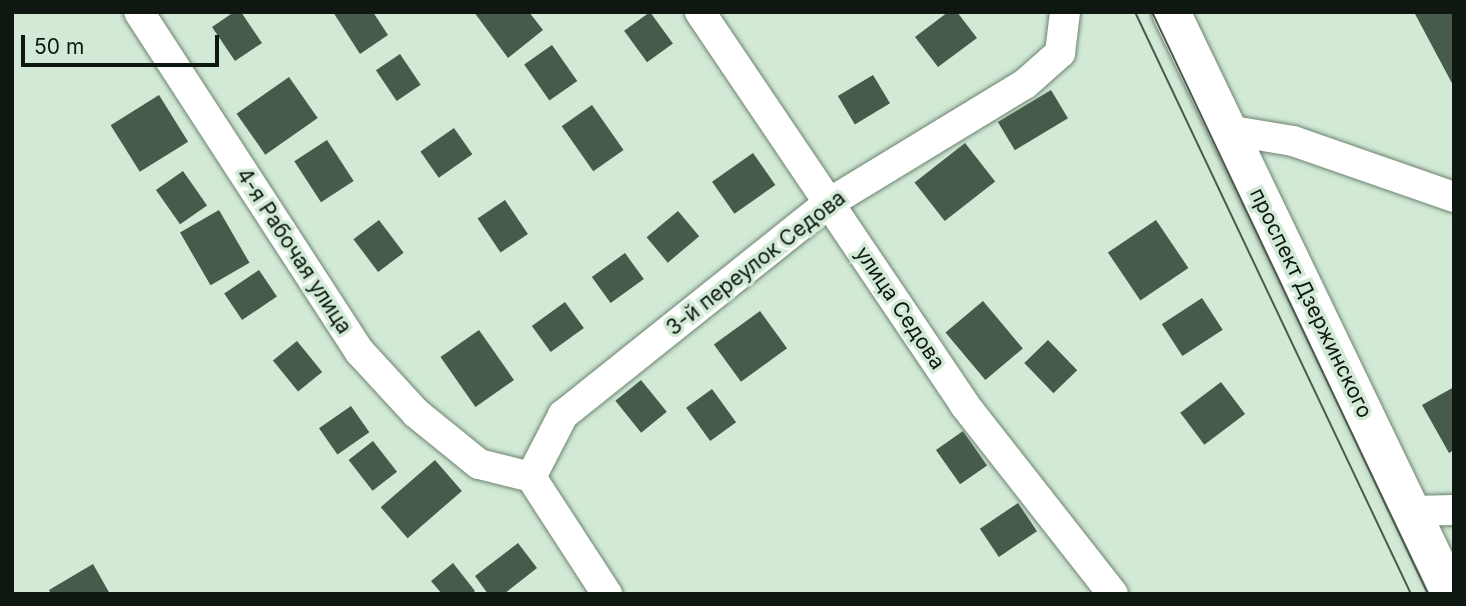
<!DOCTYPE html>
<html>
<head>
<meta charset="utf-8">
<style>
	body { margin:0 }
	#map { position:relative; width:1466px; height:606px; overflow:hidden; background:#d1e9d5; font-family:Inter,sans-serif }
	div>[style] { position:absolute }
	.building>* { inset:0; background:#465b4a; transform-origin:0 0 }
	.roads { filter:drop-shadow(0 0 2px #6c8270) drop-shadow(0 0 2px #6c8270) }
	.minor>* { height:30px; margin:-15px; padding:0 15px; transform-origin:15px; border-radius:15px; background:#fff }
	.secondary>* { height:38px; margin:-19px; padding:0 19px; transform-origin:19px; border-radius:19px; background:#fff }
	.tram>* { height:2px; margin:-1px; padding:0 1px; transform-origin:1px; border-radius:1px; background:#4c5a4e }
	span { translate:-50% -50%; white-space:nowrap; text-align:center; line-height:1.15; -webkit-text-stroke:7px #d1e9d5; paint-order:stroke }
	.street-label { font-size:21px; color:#0e1710 }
	.frame { position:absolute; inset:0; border:14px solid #0e1710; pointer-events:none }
	.scale { position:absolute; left:21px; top:35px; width:198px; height:32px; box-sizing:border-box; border:4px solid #0e1710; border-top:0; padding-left:9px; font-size:21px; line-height:24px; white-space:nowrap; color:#0e1710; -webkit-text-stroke:5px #d1e9d5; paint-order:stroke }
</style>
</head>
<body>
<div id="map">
	<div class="building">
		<i style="clip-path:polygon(234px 12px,241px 12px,262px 43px,235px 61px,212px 27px)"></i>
		<i style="clip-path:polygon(333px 12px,373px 12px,388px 35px,360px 54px)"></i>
		<i style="clip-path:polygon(474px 12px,529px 12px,543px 30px,508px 58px)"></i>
		<i style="left:650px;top:12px;width:39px;height:32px;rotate:54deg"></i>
		<i style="clip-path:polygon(948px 12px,957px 12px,977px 38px,938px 67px,915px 37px)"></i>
		<i style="clip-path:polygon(1414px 12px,1454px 12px,1454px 87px)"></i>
		<i style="left:552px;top:45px;width:44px;height:34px;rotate:55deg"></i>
		<i style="left:400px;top:54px;width:37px;height:29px;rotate:56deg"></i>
		<i style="left:873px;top:75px;width:33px;height:41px;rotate:59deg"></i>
		<i style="left:289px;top:77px;width:50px;height:64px;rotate:55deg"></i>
		<i style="left:1051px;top:90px;width:33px;height:62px;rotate:59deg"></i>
		<i style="left:159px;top:95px;width:55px;height:57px;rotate:58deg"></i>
		<i style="left:592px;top:105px;width:55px;height:37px;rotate:55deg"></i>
		<i style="left:454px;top:128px;width:32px;height:41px;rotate:55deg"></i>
		<i style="left:327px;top:140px;width:49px;height:39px;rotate:57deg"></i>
		<i style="left:965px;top:143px;width:49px;height:64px;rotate:52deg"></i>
		<i style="left:753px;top:153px;width:39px;height:50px;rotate:55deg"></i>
		<i style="left:183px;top:171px;width:42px;height:33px;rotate:55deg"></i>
		<i style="left:505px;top:200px;width:41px;height:33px;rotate:56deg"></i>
		<i style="left:219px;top:210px;width:61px;height:45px;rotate:60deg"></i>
		<i style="left:678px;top:211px;width:33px;height:41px;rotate:50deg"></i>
		<i style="left:379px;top:220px;width:41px;height:32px;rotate:53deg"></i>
		<i style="left:1156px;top:220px;width:58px;height:58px;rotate:56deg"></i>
		<i style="left:625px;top:253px;width:32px;height:41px;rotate:54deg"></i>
		<i style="left:259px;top:270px;width:32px;height:42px;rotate:56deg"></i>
		<i style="left:1202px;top:298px;width:38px;height:48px;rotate:57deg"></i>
		<i style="left:983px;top:301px;width:62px;height:49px;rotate:50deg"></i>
		<i style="left:565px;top:302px;width:32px;height:41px;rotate:54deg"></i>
		<i style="left:760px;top:311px;width:46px;height:57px;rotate:54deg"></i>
		<i style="left:479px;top:330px;width:61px;height:47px;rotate:55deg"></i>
		<i style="left:1048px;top:340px;width:42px;height:33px;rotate:46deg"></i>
		<i style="left:297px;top:341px;width:40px;height:31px;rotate:51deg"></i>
		<i style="left:641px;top:380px;width:41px;height:33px;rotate:51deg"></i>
		<i style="left:1221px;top:382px;width:40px;height:51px;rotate:53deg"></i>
		<i style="clip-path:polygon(1454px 387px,1454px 450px,1449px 453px,1422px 405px)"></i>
		<i style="left:712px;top:389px;width:41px;height:32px;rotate:54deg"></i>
		<i style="left:351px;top:406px;width:32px;height:39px;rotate:55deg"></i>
		<i style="left:963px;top:431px;width:42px;height:33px;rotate:55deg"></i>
		<i style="left:373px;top:441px;width:39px;height:31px;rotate:52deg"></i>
		<i style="left:435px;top:460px;width:41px;height:72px;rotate:49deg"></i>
		<i style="left:1018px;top:503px;width:34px;height:46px;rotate:56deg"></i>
		<i style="clip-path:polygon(518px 543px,537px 568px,504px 594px,488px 594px,475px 576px)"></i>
		<i style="clip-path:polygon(453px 563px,475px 591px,472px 594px,442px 594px,431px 581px)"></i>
		<i style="clip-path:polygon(93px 564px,110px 594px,51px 594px,49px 590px)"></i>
	</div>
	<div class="roads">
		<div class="minor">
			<i style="left:139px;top:12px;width:406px;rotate:57deg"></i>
			<i style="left:360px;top:352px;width:83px;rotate:47.4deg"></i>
			<i style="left:416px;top:413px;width:81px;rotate:39deg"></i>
			<i style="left:479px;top:464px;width:54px;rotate:14deg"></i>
			<i style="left:531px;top:477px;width:70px;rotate:-62.7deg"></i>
			<i style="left:563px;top:415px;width:340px;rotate:-38.6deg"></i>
			<i style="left:829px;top:203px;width:229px;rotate:-31.3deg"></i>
			<i style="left:1025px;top:84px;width:47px;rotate:-41.5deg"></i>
			<i style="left:1060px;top:53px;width:41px;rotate:-83deg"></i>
			<i style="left:700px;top:12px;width:473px;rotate:56deg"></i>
			<i style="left:964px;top:404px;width:241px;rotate:51.9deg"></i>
			<i style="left:1227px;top:130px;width:67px;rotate:9.5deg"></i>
			<i style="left:1293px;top:141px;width:170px;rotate:19.2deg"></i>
			<i style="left:531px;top:477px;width:140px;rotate:57deg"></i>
			<i style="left:1412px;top:511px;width:42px;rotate:-1.4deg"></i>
		</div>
		<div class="secondary">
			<i style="left:1171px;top:12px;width:646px;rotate:64.31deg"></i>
		</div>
	</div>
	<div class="tram">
		<i style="left:1135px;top:12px;width:644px;rotate:64.63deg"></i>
		<i style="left:1152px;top:12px;width:644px;rotate:64.63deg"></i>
	</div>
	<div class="street-label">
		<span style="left:294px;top:251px;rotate:57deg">4-я Рабочая улица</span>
		<span style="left:756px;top:263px;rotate:-38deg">3-й переулок Седова</span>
		<span style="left:1311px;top:303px;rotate:64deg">проспект Дзержинского</span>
		<span style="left:900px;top:308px;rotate:56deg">улица Седова</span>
	</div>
	<div class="frame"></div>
	<div class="scale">50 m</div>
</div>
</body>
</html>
